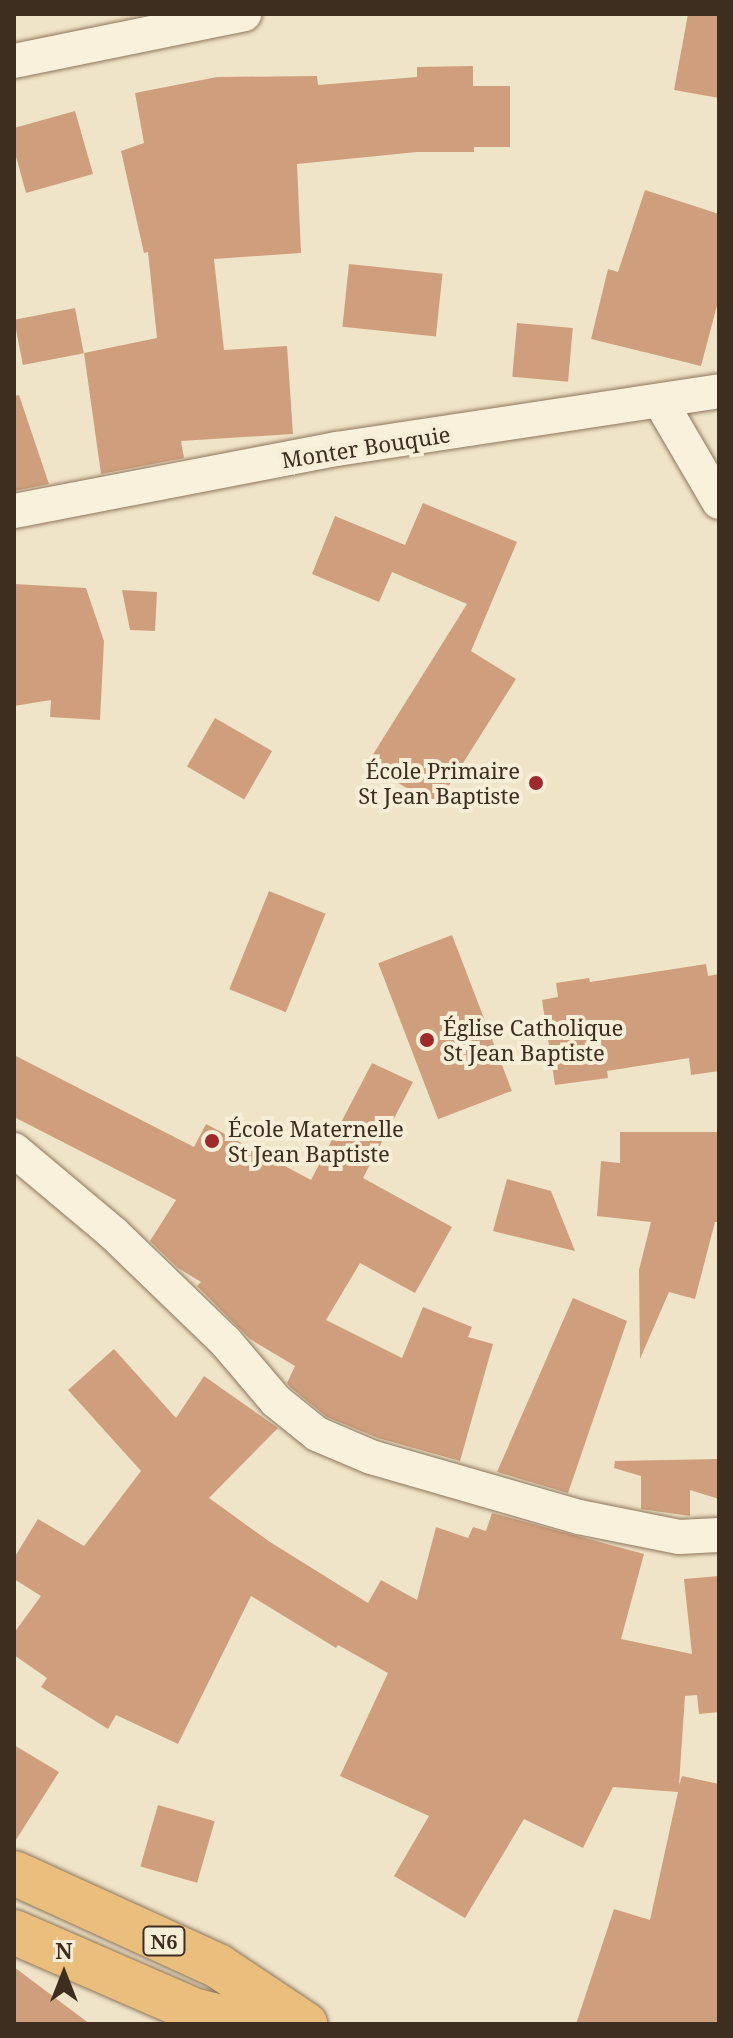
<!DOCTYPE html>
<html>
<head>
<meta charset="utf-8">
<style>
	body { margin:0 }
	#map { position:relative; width:733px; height:2038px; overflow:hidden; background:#f0e4c8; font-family:"Noto Serif",serif }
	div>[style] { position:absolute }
	.building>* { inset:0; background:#cf9f7d; transform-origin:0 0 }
	.roads { filter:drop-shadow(0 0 2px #8d765c) drop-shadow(0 0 2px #8d765c) }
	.minor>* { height:34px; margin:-17px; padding:0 17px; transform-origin:17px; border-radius:17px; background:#faf1dc }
	.trunk>* { height:44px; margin:-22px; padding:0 22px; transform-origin:22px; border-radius:22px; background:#eabe7c }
	.dots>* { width:22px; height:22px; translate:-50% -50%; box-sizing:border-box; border:4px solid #f7eed8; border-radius:50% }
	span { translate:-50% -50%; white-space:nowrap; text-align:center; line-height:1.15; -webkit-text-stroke:8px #f7eed8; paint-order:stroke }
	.shield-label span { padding:2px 6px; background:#f7eed8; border:2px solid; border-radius:6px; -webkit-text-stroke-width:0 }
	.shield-label { font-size:20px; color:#3d2e20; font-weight:700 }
	.street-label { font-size:22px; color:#3d2e20 }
	.poi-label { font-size:22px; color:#3d2e20 }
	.right { translate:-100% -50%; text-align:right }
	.left { translate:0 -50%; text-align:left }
	.frame { position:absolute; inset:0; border:16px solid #3d2e20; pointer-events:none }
	.north { position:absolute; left:24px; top:1934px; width:80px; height:80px; -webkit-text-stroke:6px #f7eed8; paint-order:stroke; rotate:0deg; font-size:22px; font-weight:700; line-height:32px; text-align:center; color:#3d2e20 }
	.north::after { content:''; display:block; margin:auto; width:28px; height:36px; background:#3d2e20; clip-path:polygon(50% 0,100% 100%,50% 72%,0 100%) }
</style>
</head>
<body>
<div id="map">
	<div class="building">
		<i style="clip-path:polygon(688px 14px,719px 14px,719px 98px,674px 90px)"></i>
		<i style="clip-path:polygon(473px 66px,473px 86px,510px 86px,510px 147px,474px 147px,474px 152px,417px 152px,297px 164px,301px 253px,214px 259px,224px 350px,287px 346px,293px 434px,181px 441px,184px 458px,101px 474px,84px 353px,157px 338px,148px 252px,144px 253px,121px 151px,144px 143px,135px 93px,217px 77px,317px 76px,318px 85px,417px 77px,417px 67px)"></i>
		<i style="clip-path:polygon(75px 111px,93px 174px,26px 193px,14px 149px,14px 128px)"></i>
		<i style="clip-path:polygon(645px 190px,719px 214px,719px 298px,701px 366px,591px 339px,608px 269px,618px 272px)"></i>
		<i style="left:349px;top:264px;width:94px;height:63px;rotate:6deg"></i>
		<i style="left:75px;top:308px;width:46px;height:62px;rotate:79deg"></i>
		<i style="left:517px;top:323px;width:56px;height:54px;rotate:5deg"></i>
		<i style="clip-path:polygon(19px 395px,49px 484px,14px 491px,14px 396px)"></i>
		<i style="clip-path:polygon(423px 503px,517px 542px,471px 651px,516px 679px,436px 806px,367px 764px,467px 604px,392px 572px,379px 602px,312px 574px,335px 516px,405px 545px)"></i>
		<i style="clip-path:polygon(14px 584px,86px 588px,104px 641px,100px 720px,50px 717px,51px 700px,14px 706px)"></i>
		<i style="clip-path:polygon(122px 590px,157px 592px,155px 631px,130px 630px)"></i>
		<i style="left:215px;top:718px;width:66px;height:56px;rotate:30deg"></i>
		<i style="left:269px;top:891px;width:61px;height:106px;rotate:22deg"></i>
		<i style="left:452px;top:935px;width:167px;height:79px;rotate:69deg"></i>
		<i style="clip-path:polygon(706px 964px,708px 976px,719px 974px,719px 1071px,691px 1075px,689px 1058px,607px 1071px,608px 1078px,555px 1085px,542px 1000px,558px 997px,556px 983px,589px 978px,590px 982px)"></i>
		<i style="clip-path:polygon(14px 1055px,194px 1147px,206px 1124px,311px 1180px,372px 1063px,413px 1082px,363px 1178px,452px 1227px,415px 1293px,360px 1263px,326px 1320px,402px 1358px,423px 1307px,472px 1327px,468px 1337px,493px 1344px,460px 1461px,378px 1438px,327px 1417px,290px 1387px,287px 1383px,295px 1366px,250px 1339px,197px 1286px,201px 1282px,178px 1268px,150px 1241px,176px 1200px,14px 1117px)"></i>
		<i style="clip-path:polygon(620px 1132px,719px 1132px,719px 1222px,715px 1222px,695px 1299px,669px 1292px,640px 1359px,639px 1270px,651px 1222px,597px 1216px,601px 1161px,620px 1163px)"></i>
		<i style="clip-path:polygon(507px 1179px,551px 1191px,575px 1251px,493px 1231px)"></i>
		<i style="clip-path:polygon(573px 1298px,627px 1321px,568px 1493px,497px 1472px)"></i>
		<i style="clip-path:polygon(114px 1349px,176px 1418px,204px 1376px,278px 1428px,209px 1498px,270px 1542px,368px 1603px,381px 1580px,417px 1600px,436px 1527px,468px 1538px,473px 1527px,486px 1531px,492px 1513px,644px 1554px,621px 1639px,692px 1654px,684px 1579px,719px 1576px,719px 1712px,699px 1714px,697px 1695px,685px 1696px,679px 1785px,682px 1776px,719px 1784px,719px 2024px,576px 2024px,614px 1909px,650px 1920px,678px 1792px,613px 1787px,583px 1848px,524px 1819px,465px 1918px,394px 1876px,429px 1816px,340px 1776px,388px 1673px,338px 1645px,336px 1648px,251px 1596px,178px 1744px,116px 1715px,108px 1729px,41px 1687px,47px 1678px,14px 1655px,14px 1633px,41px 1596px,14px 1579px,14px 1558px,38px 1519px,84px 1546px,141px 1471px,68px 1390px)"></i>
		<i style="clip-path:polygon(719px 1459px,719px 1499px,690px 1490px,690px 1516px,641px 1509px,641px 1476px,614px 1468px,615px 1461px)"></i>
		<i style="clip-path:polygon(14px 1745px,59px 1772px,14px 1843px)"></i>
		<i style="left:158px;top:1805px;width:59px;height:64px;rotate:16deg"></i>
		<i style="clip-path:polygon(14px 1967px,90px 2024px,14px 2024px)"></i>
	</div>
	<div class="roads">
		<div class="minor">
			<i style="left:14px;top:61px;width:235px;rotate:-11.5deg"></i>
			<i style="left:660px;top:401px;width:117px;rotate:59.7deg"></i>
			<i style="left:14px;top:511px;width:329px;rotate:-10.9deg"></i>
			<i style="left:337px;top:449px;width:386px;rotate:-8.6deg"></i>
			<i style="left:14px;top:1150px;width:129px;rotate:40deg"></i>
			<i style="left:113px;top:1233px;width:156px;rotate:44deg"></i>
			<i style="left:225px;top:1341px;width:79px;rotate:49.6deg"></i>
			<i style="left:276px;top:1401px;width:53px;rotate:38.8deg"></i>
			<i style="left:317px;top:1434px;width:59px;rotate:23.1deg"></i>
			<i style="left:371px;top:1457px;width:216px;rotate:16.1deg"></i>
			<i style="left:579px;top:1517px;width:102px;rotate:11.3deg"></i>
			<i style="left:679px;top:1537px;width:40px;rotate:-2.9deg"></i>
		</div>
		<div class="trunk">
			<i style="left:14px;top:1873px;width:224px;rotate:24.5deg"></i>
			<i style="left:218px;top:1966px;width:105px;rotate:33.7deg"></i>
			<i style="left:14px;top:1932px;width:198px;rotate:23.5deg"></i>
			<i style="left:196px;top:2011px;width:57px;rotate:13.3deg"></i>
		</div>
	</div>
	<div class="dots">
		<i style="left:536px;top:783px;background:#9e2a2b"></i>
		<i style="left:427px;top:1040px;background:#9e2a2b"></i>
		<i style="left:212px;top:1141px;background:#9e2a2b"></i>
	</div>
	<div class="shield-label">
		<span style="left:164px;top:1941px">N6</span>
	</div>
	<div class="street-label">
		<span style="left:366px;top:447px;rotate:-9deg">Monter Bouquie</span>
	</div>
	<div class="poi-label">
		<span class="right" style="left:520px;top:783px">École Primaire<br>St Jean Baptiste</span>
		<span class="left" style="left:443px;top:1040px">Église Catholique<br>St Jean Baptiste</span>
		<span class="left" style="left:228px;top:1141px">École Maternelle<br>St Jean Baptiste</span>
	</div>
	<div class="frame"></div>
	<div class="north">N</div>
</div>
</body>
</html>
